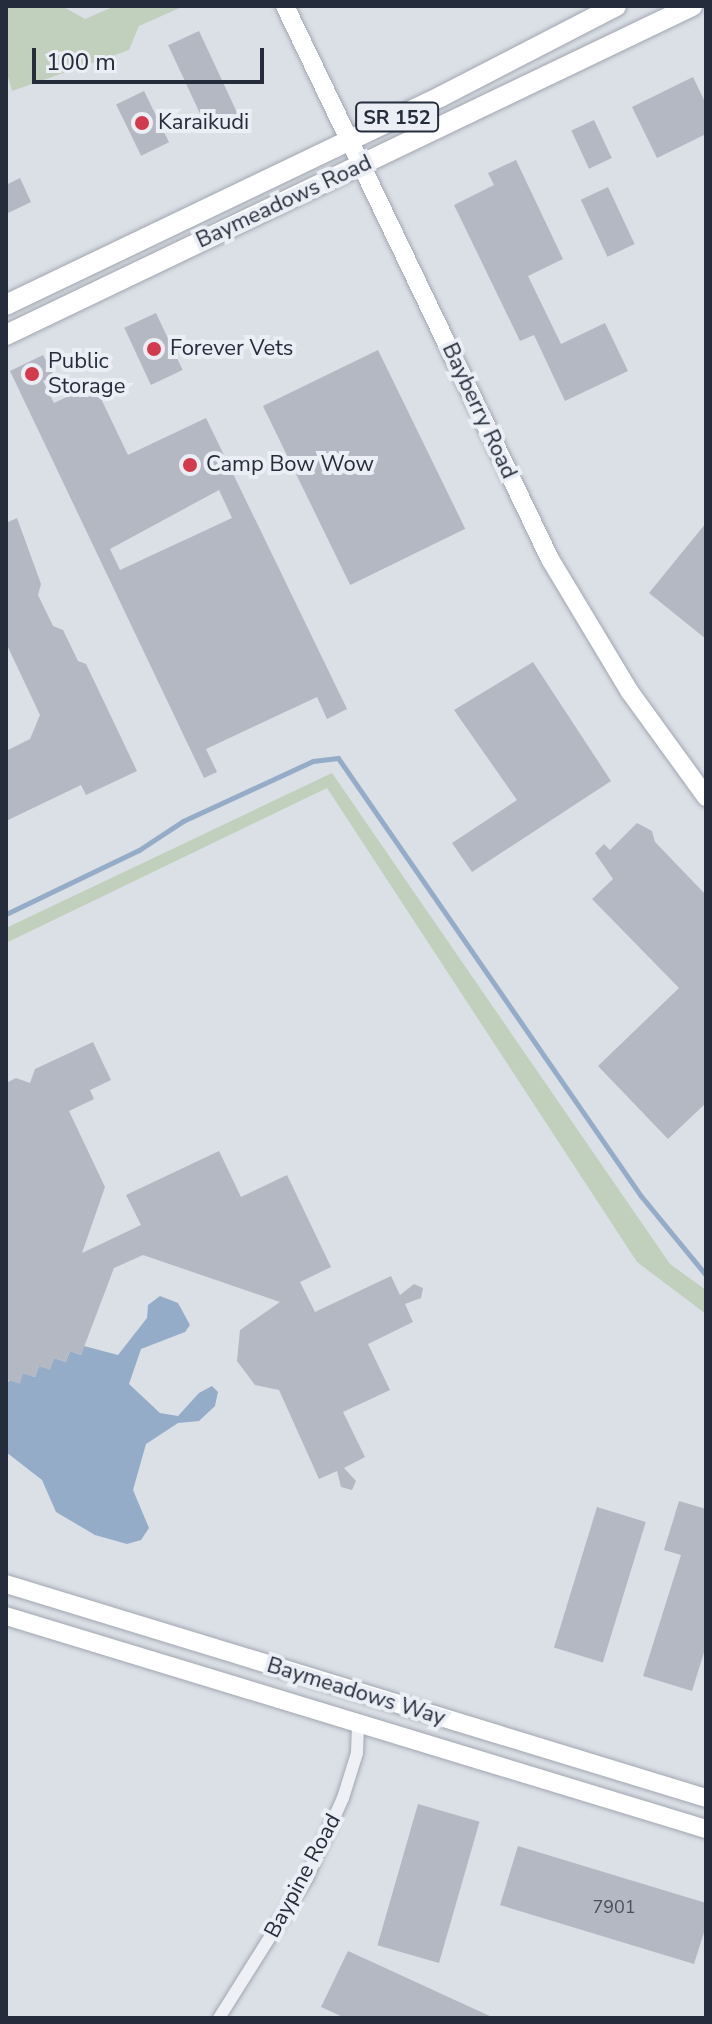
<!DOCTYPE html>
<html>
<head>
<meta charset="utf-8">
<style>
	body { margin:0 }
	#map { position:relative; width:712px; height:2024px; overflow:hidden; background:#dbdfe6; font-family:"Nunito Sans",sans-serif }
	div>[style] { position:absolute }
	.green>* { inset:0; background:#c1d0bc }
	.water>* { inset:0; background:#95acc8 }
	.stream>* { height:5px; margin:-2.5px; padding:0 2.5px; transform-origin:2.5px; border-radius:2.5px; background:#95acc8 }
	.building>* { inset:0; background:#b3b8c3; transform-origin:0 0 }
	.roads { filter:drop-shadow(0 0 2px #a1a6b0) drop-shadow(0 0 2px #a1a6b0) }
	.street>* { height:12px; margin:-6px; padding:0 6px; transform-origin:6px; border-radius:6px; background:#eef0f5 }
	.secondary>* { height:18px; margin:-9px; padding:0 9px; transform-origin:9px; border-radius:9px; background:#fff }
	.primary>* { height:20px; margin:-10px; padding:0 10px; transform-origin:10px; border-radius:10px; background:#fff }
	.dots>* { width:22px; height:22px; translate:-50% -50%; box-sizing:border-box; border:4px solid #ebeef4; border-radius:50% }
	span { translate:-50% -50%; white-space:nowrap; text-align:center; line-height:1.15; -webkit-text-stroke:8px #ebeef4; paint-order:stroke }
	.number-label { font-size:18px; color:#48505e }
	.number-label span { -webkit-text-stroke-width:0 }
	.shield-label span { padding:2px 6px; background:#ebeef4; border:2px solid; border-radius:6px; -webkit-text-stroke-width:0 }
	.shield-label { font-size:20px; color:#252d3d; font-weight:700 }
	.poi-label { font-size:22px; color:#252d3d }
	.left { translate:0 -50%; text-align:left }
	.street-label { font-size:22px; color:#252d3d }
	.frame { position:absolute; inset:0; border:8px solid #252d3d; pointer-events:none }
	.scale { position:absolute; left:32px; top:48px; width:232px; height:36px; box-sizing:border-box; border:4px solid #252d3d; border-top:0; padding-left:10px; font-size:24px; line-height:28px; white-space:nowrap; color:#252d3d; -webkit-text-stroke:6px #ebeef4; paint-order:stroke }
</style>
</head>
<body>
<div id="map">
	<div class="green">
		<i style="clip-path:polygon(6px 6px,62px 6px,85px 19px,115px 6px,184px 6px,139px 26px,129px 50px,12px 91px,6px 70px)"></i>
		<i style="clip-path:polygon(332px 773px,670px 1264px,706px 1290px,706px 1314px,637px 1262px,327px 788px,6px 943px,6px 928px)"></i>
	</div>
	<div class="water">
		<i style="clip-path:polygon(160px 1296px,178px 1303px,190px 1325px,185px 1332px,141px 1349px,129px 1384px,160px 1413px,178px 1416px,199px 1393px,212px 1386px,218px 1392px,215px 1406px,199px 1421px,178px 1423px,146px 1444px,133px 1490px,149px 1528px,141px 1540px,127px 1544px,95px 1535px,56px 1512px,42px 1480px,6px 1452px,6px 1387px,9px 1380px,19px 1383px,23px 1373px,35px 1377px,39px 1366px,50px 1369px,54px 1358px,66px 1362px,70px 1351px,81px 1355px,84px 1346px,118px 1355px,147px 1318px,148px 1305px)"></i>
	</div>
	<div class="stream">
		<i style="left:6px;top:914px;width:148px;rotate:-25.7deg"></i>
		<i style="left:139px;top:850px;width:53px;rotate:-33.4deg"></i>
		<i style="left:183px;top:821px;width:143px;rotate:-24.8deg"></i>
		<i style="left:313px;top:761px;width:25px;rotate:-7deg"></i>
		<i style="left:338px;top:758px;width:533px;rotate:55.33deg"></i>
		<i style="left:641px;top:1196px;width:102px;rotate:50.6deg"></i>
	</div>
	<div class="building">
		<i style="left:199px;top:31px;width:91px;height:34px;rotate:65deg"></i>
		<i style="clip-path:polygon(693px 77px,706px 104px,706px 134px,657px 158px,632px 107px)"></i>
		<i style="left:144px;top:91px;width:57px;height:31px;rotate:64deg"></i>
		<i style="left:594px;top:120px;width:42px;height:25px;rotate:65deg"></i>
		<i style="clip-path:polygon(516px 160px,563px 259px,528px 276px,561px 344px,605px 323px,628px 371px,565px 401px,534px 335px,520px 341px,454px 205px,494px 185px,488px 173px)"></i>
		<i style="clip-path:polygon(20px 178px,31px 202px,6px 214px,6px 185px)"></i>
		<i style="left:608px;top:187px;width:63px;height:30px;rotate:65deg"></i>
		<i style="left:156px;top:313px;width:63px;height:35px;rotate:65deg"></i>
		<i style="left:378px;top:350px;width:199px;height:128px;rotate:64deg"></i>
		<i style="clip-path:polygon(evenodd,43px 355px,54px 376px,43px 381px,54px 403px,94px 384px,128px 455px,206px 418px,347px 709px,327px 719px,317px 697px,238px 734px,206px 749px,217px 772px,204px 778px,10px 371px,43px 355px,219px 490px,232px 518px,120px 570px,110px 549px,219px 490px)"></i>
		<i style="clip-path:polygon(17px 518px,41px 584px,38px 595px,53px 626px,63px 630px,78px 661px,86px 664px,137px 771px,86px 795px,81px 785px,6px 821px,6px 751px,30px 739px,40px 715px,6px 643px,6px 523px)"></i>
		<i style="clip-path:polygon(706px 523px,706px 639px,649px 593px)"></i>
		<i style="clip-path:polygon(533px 662px,611px 781px,472px 872px,452px 843px,517px 800px,454px 710px)"></i>
		<i style="clip-path:polygon(637px 823px,652px 831px,655px 842px,706px 895px,706px 1103px,668px 1139px,598px 1066px,679px 988px,592px 899px,613px 879px,595px 853px,604px 844px,610px 850px)"></i>
		<i style="clip-path:polygon(93px 1042px,111px 1080px,90px 1090px,94px 1099px,69px 1111px,105px 1187px,82px 1253px,141px 1225px,126px 1195px,219px 1151px,241px 1197px,287px 1175px,331px 1267px,300px 1282px,315px 1312px,391px 1276px,400px 1295px,414px 1284px,423px 1288px,421px 1298px,405px 1304px,413px 1322px,368px 1344px,390px 1390px,343px 1412px,365px 1457px,344px 1468px,356px 1481px,352px 1490px,341px 1487px,337px 1471px,319px 1479px,279px 1390px,255px 1385px,237px 1361px,240px 1330px,280px 1302px,143px 1255px,114px 1268px,81px 1355px,70px 1351px,66px 1362px,54px 1358px,50px 1370px,39px 1366px,35px 1377px,23px 1373px,20px 1384px,6px 1379px,6px 1083px,16px 1078px,30px 1083px,35px 1069px)"></i>
		<i style="clip-path:polygon(679px 1501px,706px 1509px,706px 1646px,692px 1691px,643px 1676px,681px 1555px,664px 1550px)"></i>
		<i style="left:597px;top:1507px;width:51px;height:147px;rotate:17deg"></i>
		<i style="left:418px;top:1804px;width:64px;height:147px;rotate:16deg"></i>
		<i style="clip-path:polygon(518px 1846px,706px 1903px,706px 1926px,694px 1964px,500px 1905px)"></i>
		<i style="clip-path:polygon(348px 1951px,370px 1961px,494px 2018px,345px 2018px,321px 2007px)"></i>
	</div>
	<div class="roads">
		<div class="street">
			<i style="left:219px;top:2018px;width:165px;rotate:-57.8deg"></i>
			<i style="left:307px;top:1878px;width:88px;rotate:-65.8deg"></i>
			<i style="left:343px;top:1798px;width:47px;rotate:-72.7deg"></i>
			<i style="left:357px;top:1753px;width:30px;rotate:-88deg"></i>
		</div>
		<div class="secondary">
			<i style="left:285px;top:6px;width:613px;rotate:64.4deg"></i>
			<i style="left:550px;top:559px;width:155px;rotate:59deg"></i>
			<i style="left:630px;top:692px;width:130px;rotate:54.1deg"></i>
			<i style="left:6px;top:1584px;width:732px;rotate:17deg"></i>
			<i style="left:6px;top:1616px;width:732px;rotate:16.92deg"></i>
		</div>
		<div class="primary">
			<i style="left:6px;top:305px;width:481px;rotate:-25.6deg"></i>
			<i style="left:440px;top:97px;width:198px;rotate:-27.3deg"></i>
			<i style="left:6px;top:335px;width:761px;rotate:-25.62deg"></i>
		</div>
	</div>
	<div class="dots">
		<i style="left:142px;top:123px;background:#d13b4d"></i>
		<i style="left:154px;top:349px;background:#d13b4d"></i>
		<i style="left:32px;top:374px;background:#d13b4d"></i>
		<i style="left:190px;top:465px;background:#d13b4d"></i>
	</div>
	<div class="number-label">
		<span style="left:614px;top:1907px">7901</span>
	</div>
	<div class="shield-label">
		<span style="left:397px;top:117px">SR 152</span>
	</div>
	<div class="poi-label">
		<span class="left" style="left:158px;top:123px">Karaikudi</span>
		<span class="left" style="left:170px;top:349px">Forever Vets</span>
		<span class="left" style="left:48px;top:374px">Public<br>Storage</span>
		<span class="left" style="left:206px;top:465px">Camp Bow Wow</span>
	</div>
	<div class="street-label">
		<span style="left:284px;top:202px;rotate:-25deg">Baymeadows Road</span>
		<span style="left:479px;top:411px;rotate:65deg">Bayberry Road</span>
		<span style="left:356px;top:1692px;rotate:17deg">Baymeadows Way</span>
		<span style="left:303px;top:1876px;rotate:-62deg">Baypine Road</span>
	</div>
	<div class="frame"></div>
	<div class="scale">100 m</div>
</div>
</body>
</html>
